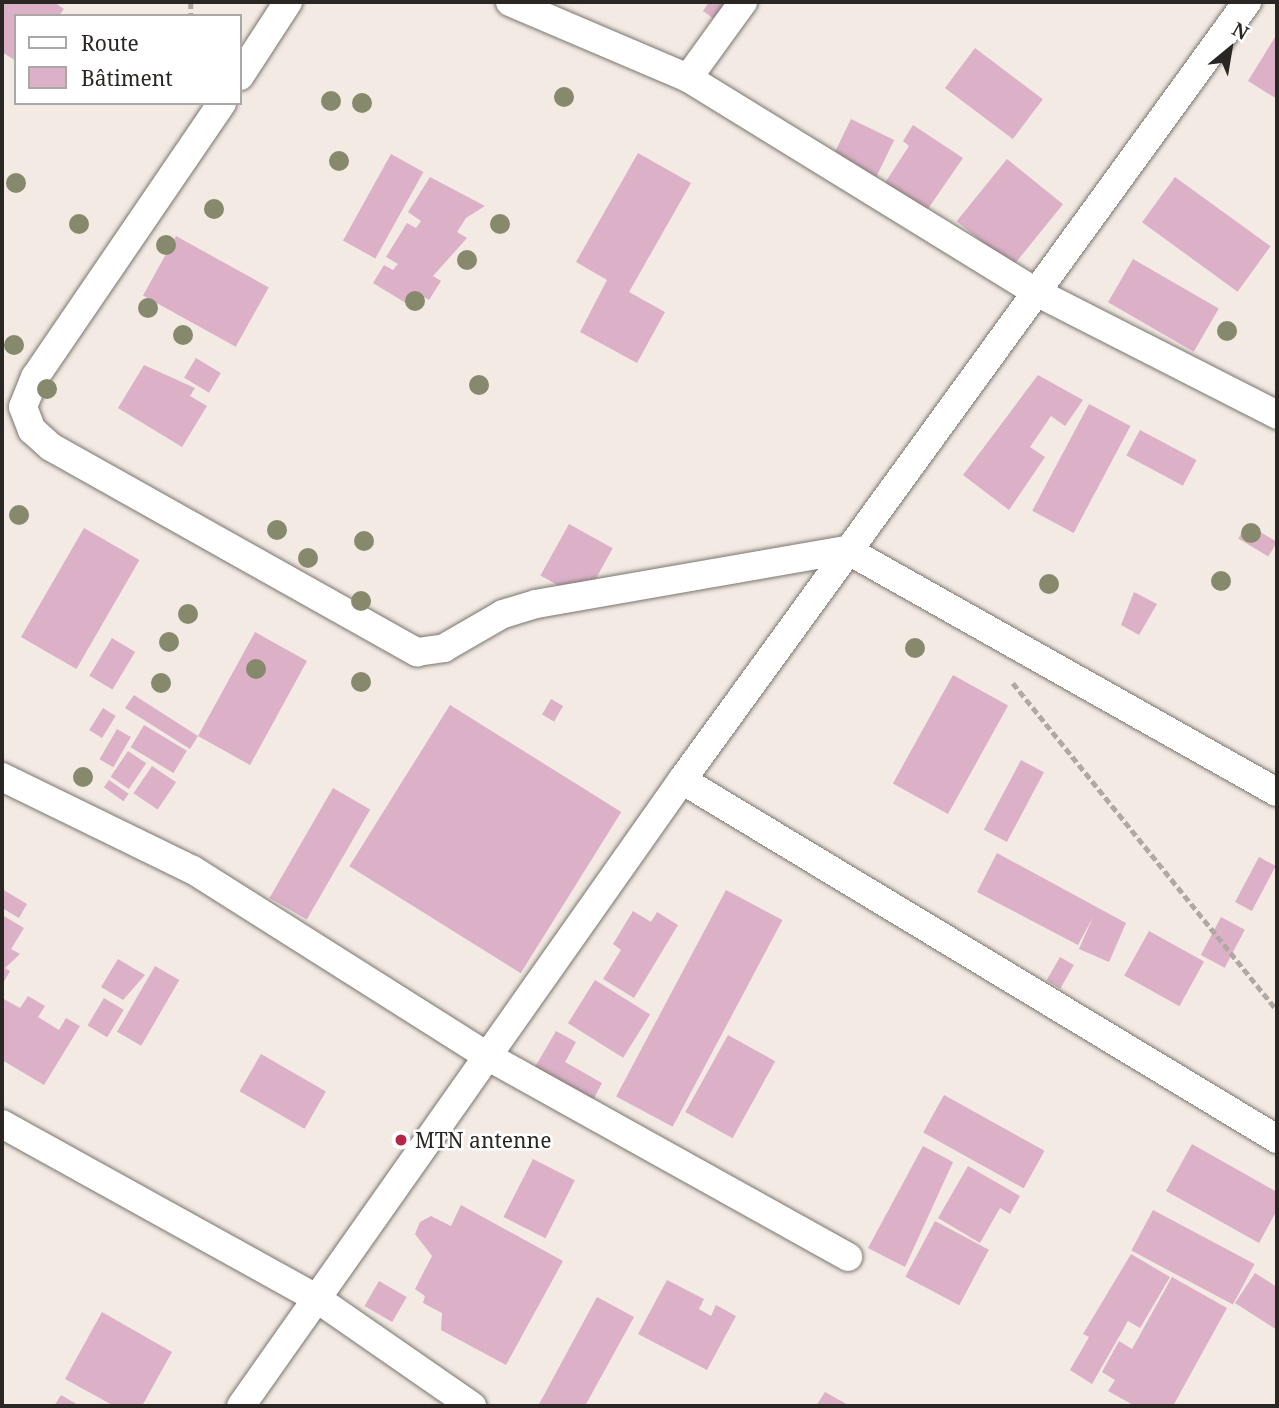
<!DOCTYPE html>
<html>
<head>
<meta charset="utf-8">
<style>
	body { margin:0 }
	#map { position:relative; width:1279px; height:1408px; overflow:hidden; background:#f2eae3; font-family:"Noto Serif",serif }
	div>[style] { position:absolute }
	.building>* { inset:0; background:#dcb1c8; transform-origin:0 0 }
	.path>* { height:4.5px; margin-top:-2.25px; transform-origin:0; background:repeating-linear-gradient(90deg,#afa8a3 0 7px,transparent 0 10.5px) }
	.roads { filter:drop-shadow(0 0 2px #7b756e) drop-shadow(0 0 2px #7b756e) }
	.street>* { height:28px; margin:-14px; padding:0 14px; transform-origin:14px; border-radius:14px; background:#fff }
	.trees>* { width:20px; height:20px; margin:-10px; border-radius:50%; background:#87896c }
	.dots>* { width:19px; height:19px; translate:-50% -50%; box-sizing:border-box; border:4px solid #fff; border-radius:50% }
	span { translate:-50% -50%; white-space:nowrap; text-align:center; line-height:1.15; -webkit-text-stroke:5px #fff; paint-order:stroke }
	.poi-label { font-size:21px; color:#292623 }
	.left { translate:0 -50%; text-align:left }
	.frame { position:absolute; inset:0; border:4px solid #292623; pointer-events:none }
	.legend { position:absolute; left:14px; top:14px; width:228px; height:91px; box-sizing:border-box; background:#fff; border:2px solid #a9a8a7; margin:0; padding:9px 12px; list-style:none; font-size:21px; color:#292623 }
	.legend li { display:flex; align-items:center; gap:14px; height:35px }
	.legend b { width:35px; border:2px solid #a9a8a7 }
	.north { position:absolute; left:1195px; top:14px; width:70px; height:70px; -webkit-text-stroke:5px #fff; paint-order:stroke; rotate:30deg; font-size:19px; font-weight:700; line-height:28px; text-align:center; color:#292623 }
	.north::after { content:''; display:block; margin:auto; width:24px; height:32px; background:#292623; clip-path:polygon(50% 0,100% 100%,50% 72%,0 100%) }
</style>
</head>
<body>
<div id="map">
	<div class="building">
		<i style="clip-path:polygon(2px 2px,54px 2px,64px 9px,59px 16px,16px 16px,16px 61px,2px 52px)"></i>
		<i style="clip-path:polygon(709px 2px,736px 2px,721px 24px,703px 11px)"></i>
		<i style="clip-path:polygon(1277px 34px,1277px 99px,1248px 81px)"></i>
		<i style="left:975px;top:48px;width:85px;height:50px;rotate:37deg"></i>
		<i style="left:851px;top:119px;width:48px;height:46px;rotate:26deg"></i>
		<i style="clip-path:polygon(913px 125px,963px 158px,921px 219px,879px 192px,909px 146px,903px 141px)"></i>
		<i style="clip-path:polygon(638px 153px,691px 183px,629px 292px,665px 312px,637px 363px,580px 332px,607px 280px,576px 262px)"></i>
		<i style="left:391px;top:154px;width:37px;height:99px;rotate:29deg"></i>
		<i style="left:1007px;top:159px;width:72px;height:80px;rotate:39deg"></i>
		<i style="clip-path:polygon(430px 177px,485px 206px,466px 218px,457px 232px,467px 238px,433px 276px,441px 281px,429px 300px,422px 296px,414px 308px,373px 283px,384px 265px,393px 270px,398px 264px,386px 257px,407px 223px,416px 228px,421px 221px,408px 212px)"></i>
		<i style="left:1175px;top:177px;width:118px;height:56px;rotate:36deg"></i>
		<i style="left:176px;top:236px;width:106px;height:68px;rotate:29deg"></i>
		<i style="left:1133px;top:259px;width:99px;height:50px;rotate:30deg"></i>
		<i style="left:196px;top:358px;width:29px;height:23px;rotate:31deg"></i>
		<i style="clip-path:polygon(144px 365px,195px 388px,190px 396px,207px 406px,182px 447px,118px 408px)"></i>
		<i style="clip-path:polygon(1038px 375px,1083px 400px,1065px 426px,1051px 416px,1030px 447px,1045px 457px,1009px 510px,963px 475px)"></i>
		<i style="left:1089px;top:404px;width:47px;height:121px;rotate:28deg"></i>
		<i style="left:1140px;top:430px;width:64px;height:29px;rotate:28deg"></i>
		<i style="left:569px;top:524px;width:50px;height:59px;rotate:29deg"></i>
		<i style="left:1247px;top:524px;width:35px;height:17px;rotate:31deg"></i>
		<i style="left:84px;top:528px;width:64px;height:126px;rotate:30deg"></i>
		<i style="clip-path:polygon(1134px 592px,1157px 604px,1139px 635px,1121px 625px)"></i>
		<i style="clip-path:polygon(255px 632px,307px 661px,250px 765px,198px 736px,190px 749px,125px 708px,134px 695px,198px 736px)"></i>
		<i style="left:112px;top:638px;width:27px;height:44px;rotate:31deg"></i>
		<i style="left:953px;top:675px;width:63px;height:124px;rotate:29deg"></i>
		<i style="left:551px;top:699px;width:14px;height:18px;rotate:30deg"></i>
		<i style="left:450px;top:705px;width:202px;height:190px;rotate:32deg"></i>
		<i style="left:103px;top:708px;width:15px;height:26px;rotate:32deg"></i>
		<i style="left:144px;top:725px;width:50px;height:26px;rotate:31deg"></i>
		<i style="left:117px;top:729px;width:16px;height:35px;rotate:30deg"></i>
		<i style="left:128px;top:751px;width:22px;height:31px;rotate:34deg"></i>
		<i style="left:1021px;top:760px;width:26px;height:79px;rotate:28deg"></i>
		<i style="left:152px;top:766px;width:29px;height:33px;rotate:34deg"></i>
		<i style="left:109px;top:780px;width:24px;height:9px;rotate:35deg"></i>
		<i style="left:333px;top:788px;width:43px;height:127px;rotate:30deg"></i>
		<i style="clip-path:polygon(997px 853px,1126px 923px,1109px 962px,1079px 949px,1093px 917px,1078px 945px,977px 892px)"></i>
		<i style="left:1259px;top:857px;width:19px;height:51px;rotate:28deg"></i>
		<i style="clip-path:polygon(2px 889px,27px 904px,19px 918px,2px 908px)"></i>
		<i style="left:726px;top:890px;width:64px;height:234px;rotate:28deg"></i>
		<i style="clip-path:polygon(633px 911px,651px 922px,657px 912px,678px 925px,634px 998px,603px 979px,621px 950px,613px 944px)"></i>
		<i style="clip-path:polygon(2px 915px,24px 928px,11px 949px,20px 954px,5px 968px,10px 971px,2px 985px)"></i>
		<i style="left:1221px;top:917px;width:27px;height:43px;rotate:28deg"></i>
		<i style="left:1149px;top:931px;width:63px;height:51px;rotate:29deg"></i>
		<i style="left:1060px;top:957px;width:16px;height:27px;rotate:30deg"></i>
		<i style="clip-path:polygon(118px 959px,145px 975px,123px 1000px,101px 987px)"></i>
		<i style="left:155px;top:966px;width:28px;height:76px;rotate:30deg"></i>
		<i style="left:595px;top:980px;width:65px;height:51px;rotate:32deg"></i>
		<i style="clip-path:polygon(28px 996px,45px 1006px,38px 1017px,59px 1030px,66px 1018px,80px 1026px,44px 1085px,2px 1060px,2px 998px,20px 1008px)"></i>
		<i style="left:104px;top:998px;width:23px;height:32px;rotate:31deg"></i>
		<i style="clip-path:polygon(556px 1031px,576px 1042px,565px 1062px,602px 1083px,593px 1100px,535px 1067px)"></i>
		<i style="left:728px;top:1035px;width:54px;height:88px;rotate:29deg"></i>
		<i style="left:261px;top:1054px;width:75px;height:43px;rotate:30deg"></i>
		<i style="left:944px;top:1095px;width:115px;height:43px;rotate:29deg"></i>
		<i style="clip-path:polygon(1192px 1144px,1277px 1192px,1277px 1210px,1259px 1243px,1166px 1191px)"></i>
		<i style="clip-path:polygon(923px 1146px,953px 1162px,905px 1267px,868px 1248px)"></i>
		<i style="left:533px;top:1159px;width:47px;height:65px;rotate:27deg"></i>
		<i style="clip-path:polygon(968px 1166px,1020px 1196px,1010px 1214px,1000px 1208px,980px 1243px,938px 1218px)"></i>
		<i style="clip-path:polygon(461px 1205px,563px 1261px,506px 1365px,441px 1330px,442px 1313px,423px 1303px,425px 1296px,415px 1289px,432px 1256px,415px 1234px,420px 1222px,431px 1216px,451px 1226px)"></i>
		<i style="left:1153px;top:1210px;width:115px;height:46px;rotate:28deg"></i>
		<i style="left:935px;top:1221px;width:61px;height:63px;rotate:28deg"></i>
		<i style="clip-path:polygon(1131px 1254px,1170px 1277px,1140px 1328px,1128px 1321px,1092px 1384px,1070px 1370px,1089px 1337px,1083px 1334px)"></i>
		<i style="clip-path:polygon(1255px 1273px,1277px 1287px,1277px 1330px,1235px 1303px)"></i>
		<i style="clip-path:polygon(1172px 1277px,1227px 1308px,1173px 1406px,1135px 1406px,1108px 1391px,1115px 1380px,1102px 1372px,1119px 1341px,1132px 1349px)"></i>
		<i style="clip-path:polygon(667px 1280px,704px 1299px,699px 1309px,711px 1316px,716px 1305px,736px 1316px,707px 1370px,638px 1334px)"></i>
		<i style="left:379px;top:1281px;width:32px;height:29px;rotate:30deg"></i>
		<i style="clip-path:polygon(597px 1297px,634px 1317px,585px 1406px,538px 1406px)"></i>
		<i style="clip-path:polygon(102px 1312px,172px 1352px,142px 1406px,114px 1406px,65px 1379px)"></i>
		<i style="clip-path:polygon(825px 1392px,850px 1406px,816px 1406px)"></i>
		<i style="clip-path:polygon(61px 1395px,80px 1406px,54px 1406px)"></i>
	</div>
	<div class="path">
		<i style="left:191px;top:2px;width:14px;rotate:90deg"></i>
		<i style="left:1013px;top:683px;width:420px;rotate:51.1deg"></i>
	</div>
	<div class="roads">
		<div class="street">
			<i style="left:510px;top:2px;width:194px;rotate:23.1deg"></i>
			<i style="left:688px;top:78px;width:409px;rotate:31.6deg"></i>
			<i style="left:1036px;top:292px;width:271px;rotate:27deg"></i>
			<i style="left:240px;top:76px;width:88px;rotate:-57deg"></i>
			<i style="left:688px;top:78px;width:94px;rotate:-54.1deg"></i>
			<i style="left:222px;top:103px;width:332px;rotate:124.3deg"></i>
			<i style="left:35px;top:377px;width:32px;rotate:112deg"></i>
			<i style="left:23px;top:407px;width:25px;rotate:69deg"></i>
			<i style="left:32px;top:430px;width:25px;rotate:42deg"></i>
			<i style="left:51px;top:447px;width:420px;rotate:29.3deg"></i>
			<i style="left:417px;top:652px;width:27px;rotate:-8deg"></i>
			<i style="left:444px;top:648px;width:68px;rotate:-30deg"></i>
			<i style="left:503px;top:614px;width:34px;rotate:-17deg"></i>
			<i style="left:536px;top:604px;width:316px;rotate:-9.9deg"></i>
			<i style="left:847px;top:550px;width:493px;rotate:29.4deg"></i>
			<i style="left:2px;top:777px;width:212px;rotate:26deg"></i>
			<i style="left:193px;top:870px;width:350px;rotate:32.3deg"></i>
			<i style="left:489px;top:1057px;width:411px;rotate:29.1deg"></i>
			<i style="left:682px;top:780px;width:695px;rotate:31.11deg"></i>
			<i style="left:2px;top:1124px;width:359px;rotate:29deg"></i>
			<i style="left:316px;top:1298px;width:190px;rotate:34.7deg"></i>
			<i style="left:241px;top:1406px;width:766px;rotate:-54.84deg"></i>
			<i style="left:682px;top:780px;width:962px;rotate:-54.01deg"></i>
		</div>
	</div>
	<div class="trees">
		<i style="left:564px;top:97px"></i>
		<i style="left:331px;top:101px"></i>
		<i style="left:362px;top:103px"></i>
		<i style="left:339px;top:161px"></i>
		<i style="left:16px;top:183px"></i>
		<i style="left:214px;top:209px"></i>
		<i style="left:79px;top:224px"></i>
		<i style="left:500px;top:224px"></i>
		<i style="left:166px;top:245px"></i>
		<i style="left:467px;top:260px"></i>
		<i style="left:415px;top:301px"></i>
		<i style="left:148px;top:308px"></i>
		<i style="left:1227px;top:331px"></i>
		<i style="left:183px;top:335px"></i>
		<i style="left:14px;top:345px"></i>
		<i style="left:479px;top:385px"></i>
		<i style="left:47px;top:389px"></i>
		<i style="left:19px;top:515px"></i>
		<i style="left:277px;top:530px"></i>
		<i style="left:1251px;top:533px"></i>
		<i style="left:364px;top:541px"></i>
		<i style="left:308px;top:558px"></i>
		<i style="left:1221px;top:581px"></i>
		<i style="left:1049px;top:584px"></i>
		<i style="left:361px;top:601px"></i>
		<i style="left:188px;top:614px"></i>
		<i style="left:169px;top:642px"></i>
		<i style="left:915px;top:648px"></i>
		<i style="left:256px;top:669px"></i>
		<i style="left:361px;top:682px"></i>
		<i style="left:161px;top:683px"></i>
		<i style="left:83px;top:777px"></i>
	</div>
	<div class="dots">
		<i style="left:401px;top:1140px;background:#b72647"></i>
	</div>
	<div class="poi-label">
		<span class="left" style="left:415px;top:1140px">MTN antenne</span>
	</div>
	<div class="frame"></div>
	<ul class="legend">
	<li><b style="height:9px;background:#fff"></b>Route</li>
	<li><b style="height:19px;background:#dcb1c8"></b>Bâtiment</li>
	</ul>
	<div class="north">N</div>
</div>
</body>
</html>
